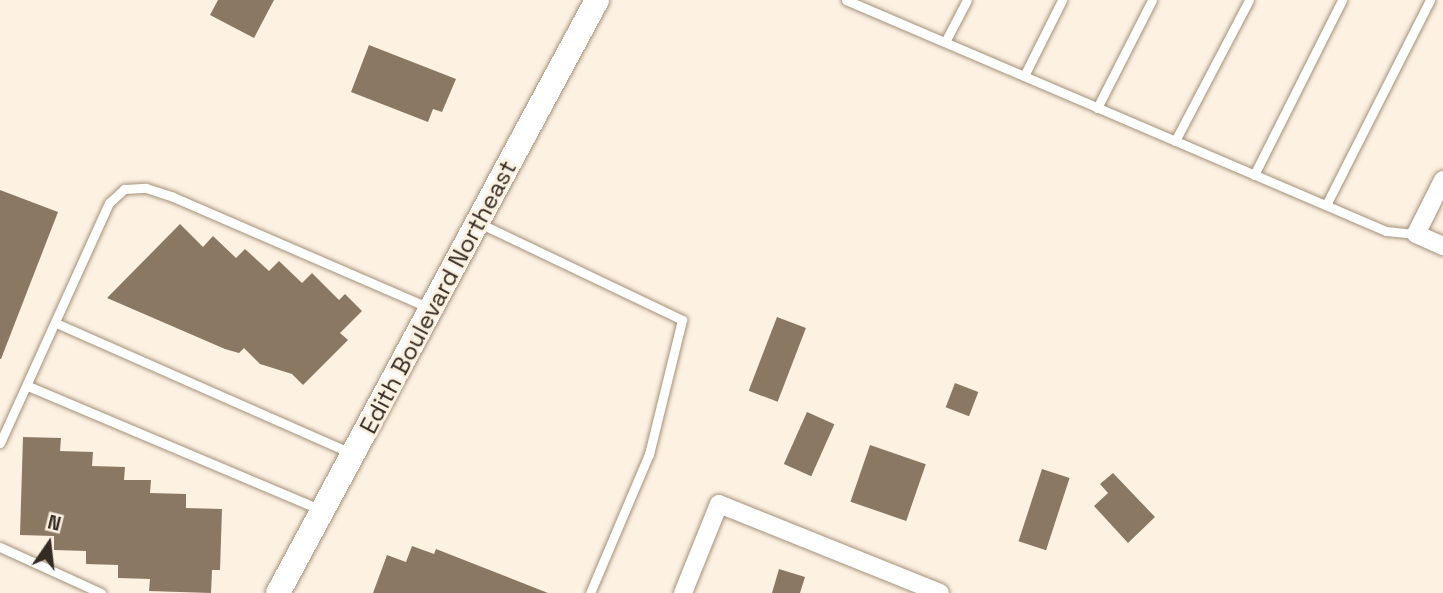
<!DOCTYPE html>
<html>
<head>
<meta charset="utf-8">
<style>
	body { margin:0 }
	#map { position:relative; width:1443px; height:593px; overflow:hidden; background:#fdf1e2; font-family:"Space Grotesk",sans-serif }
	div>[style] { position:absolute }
	.building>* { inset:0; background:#8b7863; transform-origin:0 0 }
	.roads { filter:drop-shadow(0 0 2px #a4917b) drop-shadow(0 0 2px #a4917b) }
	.lane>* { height:9px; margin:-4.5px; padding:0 4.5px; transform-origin:4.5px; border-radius:4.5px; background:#fff }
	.street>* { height:18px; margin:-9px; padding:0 9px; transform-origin:9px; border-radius:9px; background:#fff }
	.secondary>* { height:24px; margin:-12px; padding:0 12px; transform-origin:12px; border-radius:12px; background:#fff }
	span { translate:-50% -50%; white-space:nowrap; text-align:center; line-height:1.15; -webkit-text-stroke:6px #fdf1e2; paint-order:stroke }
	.street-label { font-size:24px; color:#342c23 }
	.north { position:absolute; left:14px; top:509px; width:70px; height:70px; -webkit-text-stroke:5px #fdf1e2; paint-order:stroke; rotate:14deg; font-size:19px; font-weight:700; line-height:28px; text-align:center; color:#342c23 }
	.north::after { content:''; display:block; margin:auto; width:24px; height:32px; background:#342c23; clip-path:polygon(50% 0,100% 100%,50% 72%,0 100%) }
</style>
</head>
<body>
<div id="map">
	<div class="building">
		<i style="clip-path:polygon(218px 0,274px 0,254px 38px,210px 15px)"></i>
		<i style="clip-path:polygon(369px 45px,456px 79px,442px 112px,433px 109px,428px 122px,351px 92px)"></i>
		<i style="clip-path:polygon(0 190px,58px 212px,1px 359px,0 359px)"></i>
		<i style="clip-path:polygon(180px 224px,203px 247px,213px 236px,236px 258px,245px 249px,269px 271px,279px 261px,302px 283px,312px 273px,339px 300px,345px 294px,362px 311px,340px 333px,348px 340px,303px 385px,292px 374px,260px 364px,244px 348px,239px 353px,225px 349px,107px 298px)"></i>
		<i style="left:777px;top:317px;width:31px;height:79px;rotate:21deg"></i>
		<i style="left:955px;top:383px;width:25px;height:26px;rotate:21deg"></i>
		<i style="left:807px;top:412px;width:30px;height:57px;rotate:24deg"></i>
		<i style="clip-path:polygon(23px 437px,61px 438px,60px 451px,93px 452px,92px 466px,125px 467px,124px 480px,151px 480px,150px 493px,186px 494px,186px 508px,222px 509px,220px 570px,212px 570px,211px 593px,149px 591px,150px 579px,118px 578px,118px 565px,86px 564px,86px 551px,54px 550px,54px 536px,20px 535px)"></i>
		<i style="left:870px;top:445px;width:59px;height:60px;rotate:19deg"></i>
		<i style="left:1042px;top:469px;width:29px;height:76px;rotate:18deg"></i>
		<i style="clip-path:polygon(1113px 473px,1155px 517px,1128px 543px,1094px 506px,1108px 493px,1100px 484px)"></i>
		<i style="clip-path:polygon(412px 546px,434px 554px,436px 549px,548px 593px,373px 593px,387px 555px,406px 562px)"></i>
		<i style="clip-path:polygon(779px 569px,805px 577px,800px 593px,772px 593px)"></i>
	</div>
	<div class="roads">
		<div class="lane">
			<i style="left:846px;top:0;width:587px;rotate:23.16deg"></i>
			<i style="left:1386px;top:231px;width:30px;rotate:6deg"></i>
			<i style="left:945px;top:42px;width:47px;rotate:-62.4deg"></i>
			<i style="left:1024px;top:76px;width:85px;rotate:-63.4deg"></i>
			<i style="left:1097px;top:108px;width:121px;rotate:-63deg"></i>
			<i style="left:1175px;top:141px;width:159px;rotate:-62.3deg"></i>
			<i style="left:1254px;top:175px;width:196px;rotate:-63.3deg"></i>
			<i style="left:1326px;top:205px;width:230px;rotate:-63.1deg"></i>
			<i style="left:479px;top:223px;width:225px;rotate:25.5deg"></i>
			<i style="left:682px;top:320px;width:138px;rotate:103.8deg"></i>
			<i style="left:649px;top:454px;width:151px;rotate:113deg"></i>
			<i style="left:56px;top:323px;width:322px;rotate:23.8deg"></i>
			<i style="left:28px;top:386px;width:318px;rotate:22.9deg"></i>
			<i style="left:0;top:443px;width:264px;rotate:-65.6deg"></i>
			<i style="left:109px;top:203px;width:21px;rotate:-43deg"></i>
			<i style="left:124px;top:189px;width:22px;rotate:-3deg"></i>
			<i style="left:146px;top:188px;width:28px;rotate:18deg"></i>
			<i style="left:173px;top:197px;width:280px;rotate:23.4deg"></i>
			<i style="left:0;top:547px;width:111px;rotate:24.5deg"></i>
		</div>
		<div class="street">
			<i style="left:1443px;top:180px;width:60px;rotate:116.6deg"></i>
			<i style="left:1416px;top:234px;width:30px;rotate:24deg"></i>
			<i style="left:683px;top:593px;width:96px;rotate:-68deg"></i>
			<i style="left:719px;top:504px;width:238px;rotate:21.9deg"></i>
		</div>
		<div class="secondary">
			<i style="left:278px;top:593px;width:673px;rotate:-61.72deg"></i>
		</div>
	</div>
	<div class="street-label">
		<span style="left:438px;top:297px;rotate:-62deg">Edith Boulevard Northeast</span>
	</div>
	<div class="north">N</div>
</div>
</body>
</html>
